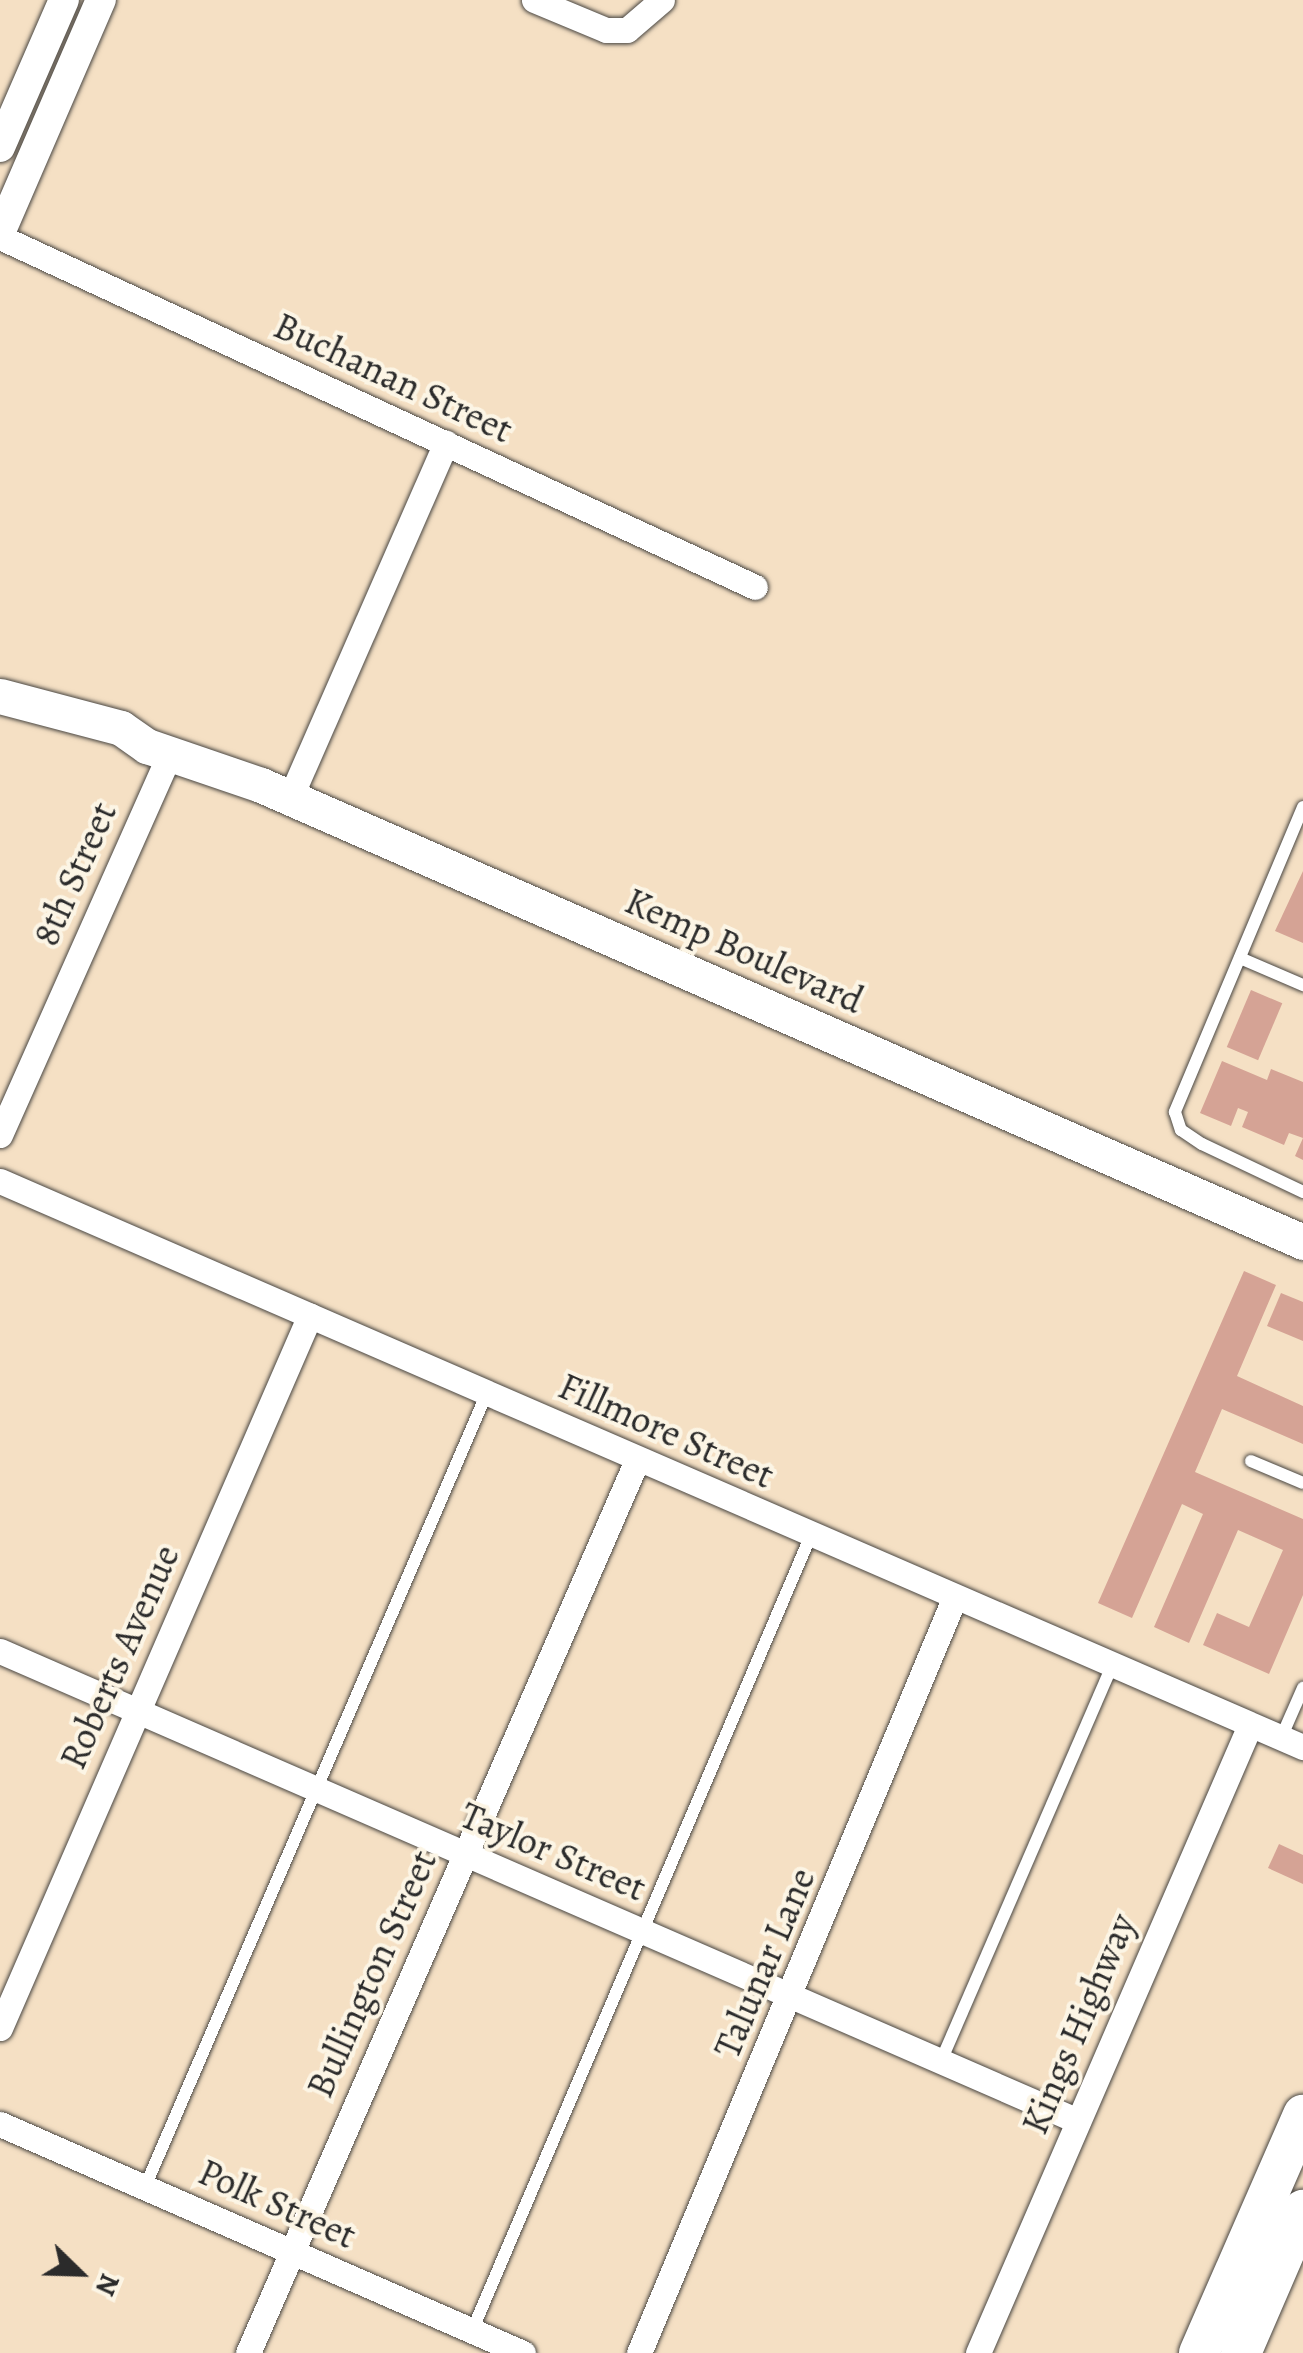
<!DOCTYPE html>
<html>
<head>
<meta charset="utf-8">
<style>
	body { margin:0 }
	#map { position:relative; width:1303px; height:2353px; overflow:hidden; background:#f5e0c4; font-family:Alegreya,serif }
	div>[style] { position:absolute }
	.building>* { inset:0; background:#d5a395; transform-origin:0 0 }
	.roads { filter:drop-shadow(0 0 2px #494642) drop-shadow(0 0 2px #494642) }
	.service>* { height:12px; margin:-6px; padding:0 6px; transform-origin:6px; border-radius:6px; background:#fff }
	.minor>* { height:25px; margin:-12.5px; padding:0 12.5px; transform-origin:12.5px; border-radius:12.5px; background:#fff }
	.tertiary>* { height:30px; margin:-15px; padding:0 15px; transform-origin:15px; border-radius:15px; background:#fff }
	.secondary>* { height:35px; margin:-17.5px; padding:0 17.5px; transform-origin:17.5px; border-radius:17.5px; background:#fff }
	.primary>* { height:40px; margin:-20px; padding:0 20px; transform-origin:20px; border-radius:20px; background:#fff }
	span { translate:-50% -50%; white-space:nowrap; text-align:center; line-height:1.15; -webkit-text-stroke:8px #fcf5e5; paint-order:stroke }
	.street-label { font-size:38px; color:#2b2b2b }
	.north { position:absolute; left:30px; top:2223px; width:100px; height:100px; -webkit-text-stroke:8px #fcf5e5; paint-order:stroke; rotate:113deg; font-size:28px; font-weight:700; line-height:40px; text-align:center; color:#2b2b2b }
	.north::after { content:''; display:block; margin:auto; width:35px; height:45px; background:#2b2b2b; clip-path:polygon(50% 0,100% 100%,50% 72%,0 100%) }
</style>
</head>
<body>
<div id="map">
	<div class="building">
		<i style="clip-path:polygon(1303px 871px,1303px 943px,1275px 931px)"></i>
		<i style="left:1251px;top:990px;width:34px;height:62px;rotate:23deg"></i>
		<i style="clip-path:polygon(1222px 1061px,1267px 1080px,1271px 1069px,1303px 1082px,1303px 1160px,1295px 1156px,1303px 1138px,1289px 1133px,1284px 1145px,1242px 1127px,1248px 1112px,1238px 1108px,1231px 1126px,1200px 1113px)"></i>
		<i style="clip-path:polygon(1244px 1271px,1276px 1285px,1237px 1376px,1303px 1406px,1303px 1444px,1222px 1409px,1195px 1472px,1303px 1519px,1303px 1595px,1269px 1674px,1203px 1645px,1217px 1613px,1249px 1627px,1283px 1550px,1238px 1530px,1189px 1643px,1154px 1627px,1203px 1514px,1182px 1504px,1132px 1618px,1098px 1603px)"></i>
		<i style="clip-path:polygon(1281px 1293px,1303px 1302px,1303px 1341px,1267px 1326px)"></i>
		<i style="clip-path:polygon(1279px 1844px,1303px 1855px,1303px 1884px,1268px 1868px)"></i>
	</div>
	<div class="roads">
		<div class="service">
			<i style="left:1303px;top:807px;width:331px;rotate:112.8deg"></i>
			<i style="left:1175px;top:1112px;width:19px;rotate:72deg"></i>
			<i style="left:1181px;top:1130px;width:25px;rotate:34deg"></i>
			<i style="left:1202px;top:1144px;width:112px;rotate:25.4deg"></i>
			<i style="left:1240px;top:958px;width:69px;rotate:23.2deg"></i>
			<i style="left:1251px;top:1461px;width:56px;rotate:22.9deg"></i>
			<i style="left:1281px;top:1738px;width:55px;rotate:-66.3deg"></i>
			<i style="left:941px;top:2061px;width:430px;rotate:-66.6deg"></i>
			<i style="left:145px;top:2187px;width:865px;rotate:-66.7deg"></i>
			<i style="left:472px;top:2331px;width:865px;rotate:-66.93deg"></i>
		</div>
		<div class="minor">
			<i style="left:534px;top:0;width:78px;rotate:22.6deg"></i>
			<i style="left:606px;top:30px;width:21px"></i>
			<i style="left:627px;top:30px;width:46px;rotate:-40.6deg"></i>
			<i style="left:0;top:237px;width:832px;rotate:24.87deg"></i>
			<i style="left:290px;top:798px;width:388px;rotate:-66.3deg"></i>
			<i style="left:0;top:1135px;width:417px;rotate:-66deg"></i>
			<i style="left:0;top:1181px;width:1421px;rotate:23.48deg"></i>
			<i style="left:0;top:1651px;width:1176px;rotate:23.56deg"></i>
			<i style="left:0;top:2028px;width:777px;rotate:-66.5deg"></i>
			<i style="left:0;top:2124px;width:571px;rotate:23.65deg"></i>
			<i style="left:248px;top:2353px;width:974px;rotate:-66.46deg"></i>
			<i style="left:639px;top:2353px;width:817px;rotate:-67.33deg"></i>
			<i style="left:978px;top:2353px;width:684px;rotate:-66.58deg"></i>
		</div>
		<div class="tertiary">
			<i style="left:0;top:147px;width:160px;rotate:-66.5deg"></i>
			<i style="left:0;top:233px;width:254px;rotate:-66.6deg"></i>
		</div>
		<div class="secondary">
			<i style="left:0;top:696px;width:125px;rotate:14.8deg"></i>
			<i style="left:121px;top:728px;width:32px;rotate:35deg"></i>
			<i style="left:147px;top:746px;width:120px;rotate:18.9deg"></i>
			<i style="left:261px;top:785px;width:1138px;rotate:23.68deg"></i>
		</div>
		<div class="primary">
			<i style="left:1199px;top:2353px;width:260px;rotate:-66.4deg"></i>
			<i style="left:1241px;top:2353px;width:156px;rotate:-66.6deg"></i>
		</div>
	</div>
	<div class="street-label">
		<span style="left:393px;top:378px;rotate:25deg">Buchanan Street</span>
		<span style="left:75px;top:874px;rotate:-66deg">8th Street</span>
		<span style="left:744px;top:951px;rotate:24deg">Kemp Boulevard</span>
		<span style="left:666px;top:1431px;rotate:24deg">Fillmore Street</span>
		<span style="left:120px;top:1657px;rotate:-66deg">Roberts Avenue</span>
		<span style="left:553px;top:1852px;rotate:23deg">Taylor Street</span>
		<span style="left:765px;top:1963px;rotate:-67deg">Talunar Lane</span>
		<span style="left:372px;top:1974px;rotate:-66deg">Bullington Street</span>
		<span style="left:1079px;top:2024px;rotate:-67deg">Kings Highway</span>
		<span style="left:277px;top:2204px;rotate:24deg">Polk Street</span>
	</div>
	<div class="north">N</div>
</div>
</body>
</html>
